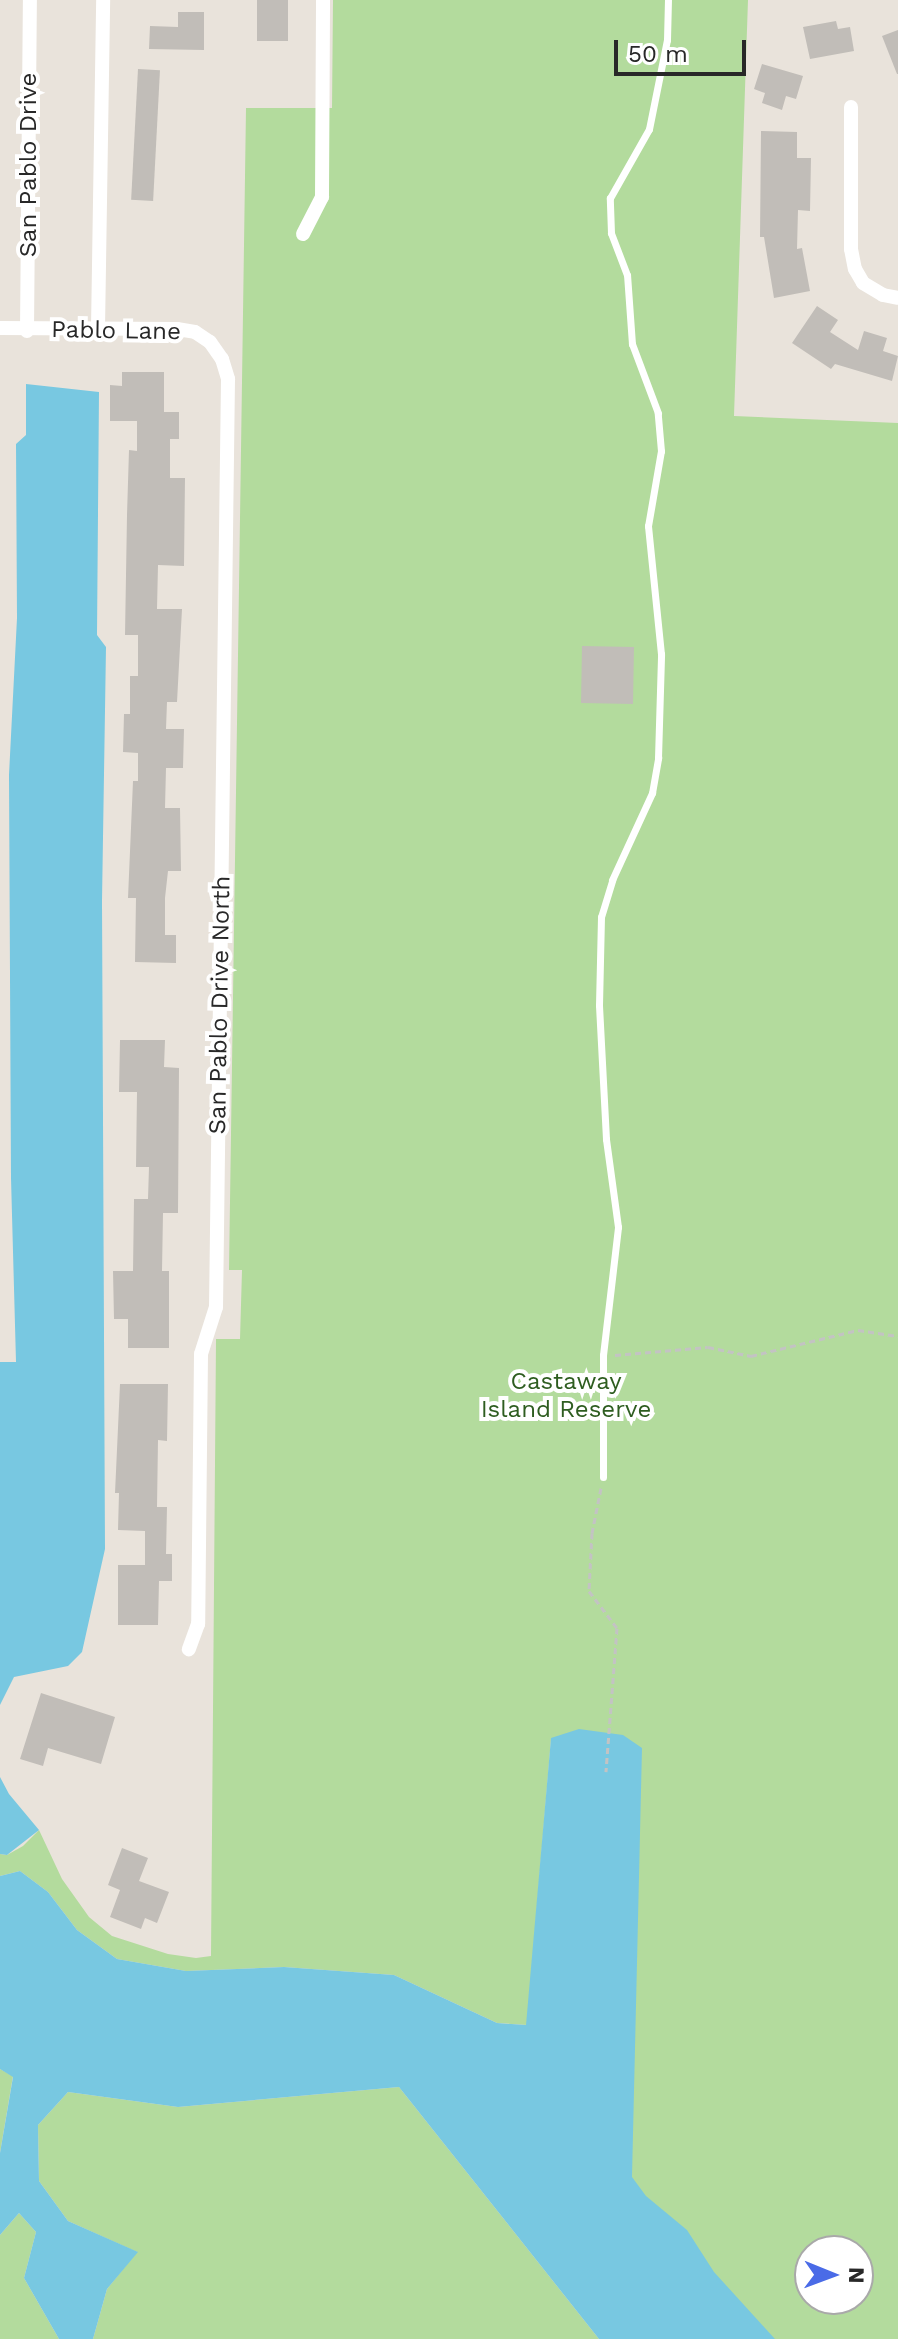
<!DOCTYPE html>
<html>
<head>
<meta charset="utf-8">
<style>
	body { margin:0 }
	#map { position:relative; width:898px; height:2339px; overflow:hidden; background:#e9e3db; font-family:"Work Sans",sans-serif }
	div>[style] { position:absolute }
	.green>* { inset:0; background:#b3db9d }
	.water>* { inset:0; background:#78c8e1 }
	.building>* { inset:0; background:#c1bdb8; transform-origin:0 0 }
	.path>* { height:3px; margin-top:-1.5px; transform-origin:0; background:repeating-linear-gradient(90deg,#c3c3c3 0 6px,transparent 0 10px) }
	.service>* { height:7px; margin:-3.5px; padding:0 3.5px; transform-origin:3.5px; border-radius:3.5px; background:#fff }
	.minor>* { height:14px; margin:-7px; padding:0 7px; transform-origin:7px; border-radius:7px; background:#fff }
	span { translate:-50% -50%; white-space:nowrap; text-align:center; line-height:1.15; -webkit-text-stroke:8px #fff; paint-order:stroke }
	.street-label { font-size:24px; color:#282828 }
	.park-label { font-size:24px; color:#2e5d20 }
	.north { position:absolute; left:794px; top:2235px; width:80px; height:80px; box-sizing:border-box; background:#fff; border:2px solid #a9a9a9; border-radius:50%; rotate:91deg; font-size:22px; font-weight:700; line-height:32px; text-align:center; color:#282828 }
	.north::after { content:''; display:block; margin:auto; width:28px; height:36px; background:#4a6be7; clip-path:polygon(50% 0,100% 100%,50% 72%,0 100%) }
	.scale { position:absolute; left:614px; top:40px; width:132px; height:36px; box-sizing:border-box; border:4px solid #282828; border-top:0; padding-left:10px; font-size:24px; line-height:28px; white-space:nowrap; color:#282828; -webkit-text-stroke:6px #fff; paint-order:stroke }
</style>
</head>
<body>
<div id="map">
	<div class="green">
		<i style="clip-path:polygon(evenodd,333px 0,748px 0,734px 416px,898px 423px,898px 2339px,628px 2339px,551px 1739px,527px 2025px,497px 2023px,394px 1975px,284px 1967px,186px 1971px,117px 1959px,77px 1930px,48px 1892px,20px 1871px,0 1876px,0 1854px,7px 1855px,23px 1846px,39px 1830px,62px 1879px,89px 1917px,112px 1936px,168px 1954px,196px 1958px,211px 1956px,216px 1339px,240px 1339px,242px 1270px,229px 1270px,246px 108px,332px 108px,333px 0,810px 2251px,858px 2251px,858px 2299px,810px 2299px,810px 2251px)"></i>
		<i style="clip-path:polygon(0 2069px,13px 2076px,0 2153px)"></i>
		<i style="clip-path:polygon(399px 2087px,599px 2339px,93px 2339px,107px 2289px,137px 2252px,68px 2221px,39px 2181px,38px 2125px,68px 2092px,178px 2107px)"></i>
		<i style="clip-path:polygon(19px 2213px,36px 2232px,24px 2278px,59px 2339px,0 2339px,0 2235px)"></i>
	</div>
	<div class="water">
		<i style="clip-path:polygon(26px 384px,99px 392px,97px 635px,106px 647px,102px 901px,105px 1549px,82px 1652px,68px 1666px,14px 1677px,0 1705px,0 1362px,16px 1362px,11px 1178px,9px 775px,17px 618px,16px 444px,26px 435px)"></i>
		<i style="clip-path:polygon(579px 1729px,623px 1735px,642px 1748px,632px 2177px,646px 2196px,687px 2230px,714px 2272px,775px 2339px,599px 2339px,399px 2087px,178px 2107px,68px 2092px,38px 2125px,39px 2181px,68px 2221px,138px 2252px,107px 2289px,93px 2339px,59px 2339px,24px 2278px,36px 2232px,19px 2213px,0 2235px,0 2153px,13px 2077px,0 2069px,0 1876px,20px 1871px,48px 1892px,77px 1930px,117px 1959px,186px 1971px,284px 1967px,394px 1975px,497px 2023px,526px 2025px,551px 1738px)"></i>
		<i style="clip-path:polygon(0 1777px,9px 1794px,39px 1830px,7px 1855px,0 1854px)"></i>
	</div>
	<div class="building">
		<i style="left:257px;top:0;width:31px;height:41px"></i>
		<i style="clip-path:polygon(178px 12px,204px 12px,204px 50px,149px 49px,150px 26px,178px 27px)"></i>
		<i style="clip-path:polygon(836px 21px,838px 29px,850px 27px,854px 51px,810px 59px,803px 27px)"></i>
		<i style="clip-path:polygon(898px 30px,898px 74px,897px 74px,882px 36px)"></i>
		<i style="clip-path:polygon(762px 64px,803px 76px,796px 99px,786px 96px,782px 110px,762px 103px,765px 93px,754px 89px)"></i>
		<i style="left:138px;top:69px;width:22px;height:131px;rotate:3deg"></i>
		<i style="clip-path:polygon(761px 131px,797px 132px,797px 158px,811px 158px,810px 211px,798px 210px,797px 249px,802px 248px,810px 291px,774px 298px,764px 237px,760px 237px)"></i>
		<i style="clip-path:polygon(817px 306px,838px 320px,830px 332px,858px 350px,864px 331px,887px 338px,883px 351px,898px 356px,892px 381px,835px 364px,831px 369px,792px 343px)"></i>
		<i style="clip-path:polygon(122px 372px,164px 372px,164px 412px,179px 412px,179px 439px,170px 439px,170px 478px,185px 478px,184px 566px,158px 565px,157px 609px,182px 609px,177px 702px,167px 702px,166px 729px,184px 729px,183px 768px,166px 768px,165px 808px,180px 808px,181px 871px,168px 871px,165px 898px,165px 935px,176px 935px,176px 963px,135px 962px,136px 898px,128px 898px,133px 781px,138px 781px,138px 753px,123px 752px,124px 714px,130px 714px,130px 676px,138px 676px,138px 635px,125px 635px,127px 515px,129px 450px,137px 451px,137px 421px,110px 421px,110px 385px,122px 386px)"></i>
		<i style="left:582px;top:646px;width:52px;height:57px;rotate:1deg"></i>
		<i style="clip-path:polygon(120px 1040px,165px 1040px,164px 1067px,179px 1068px,178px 1213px,163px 1213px,162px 1271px,169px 1271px,169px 1348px,128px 1348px,128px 1319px,114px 1319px,113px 1271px,133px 1271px,134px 1199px,148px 1199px,149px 1167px,136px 1167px,137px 1092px,119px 1092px)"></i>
		<i style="clip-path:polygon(120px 1384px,168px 1384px,167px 1441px,158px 1440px,157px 1507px,167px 1507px,166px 1554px,172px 1554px,172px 1581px,159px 1581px,158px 1625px,118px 1625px,118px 1565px,145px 1565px,145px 1531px,118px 1530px,119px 1493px,115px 1493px)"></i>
		<i style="clip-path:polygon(41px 1693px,115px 1717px,101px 1764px,48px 1748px,43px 1766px,20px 1759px)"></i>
		<i style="clip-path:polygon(122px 1848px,148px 1858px,139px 1881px,169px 1892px,157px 1923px,145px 1918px,141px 1929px,110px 1917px,120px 1890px,108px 1885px)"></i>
	</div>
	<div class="path">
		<i style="left:615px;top:1355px;width:93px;rotate:-4.9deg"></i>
		<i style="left:708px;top:1347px;width:44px;rotate:11.8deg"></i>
		<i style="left:751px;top:1356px;width:110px;rotate:-13.7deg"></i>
		<i style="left:858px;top:1330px;width:40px;rotate:8.5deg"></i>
		<i style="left:601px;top:1488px;width:46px;rotate:101.3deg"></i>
		<i style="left:592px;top:1533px;width:58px;rotate:93deg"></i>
		<i style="left:589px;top:1591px;width:46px;rotate:52.9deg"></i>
		<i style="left:617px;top:1628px;width:144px;rotate:94.4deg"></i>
	</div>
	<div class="service">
		<i style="left:603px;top:1477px;width:122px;rotate:-90deg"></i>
		<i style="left:603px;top:1355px;width:129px;rotate:-83.3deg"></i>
		<i style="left:618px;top:1227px;width:89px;rotate:-97.8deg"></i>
		<i style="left:606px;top:1139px;width:134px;rotate:-93deg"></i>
		<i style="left:599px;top:1005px;width:88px;rotate:-88.7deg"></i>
		<i style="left:601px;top:917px;width:39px;rotate:-73deg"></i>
		<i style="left:612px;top:880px;width:96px;rotate:-65.3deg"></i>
		<i style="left:652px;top:793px;width:36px;rotate:-80deg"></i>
		<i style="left:658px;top:758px;width:104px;rotate:-88.3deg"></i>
		<i style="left:661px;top:654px;width:129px;rotate:-95.8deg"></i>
		<i style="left:648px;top:526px;width:76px;rotate:-80.2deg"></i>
		<i style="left:661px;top:451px;width:38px;rotate:-95deg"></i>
		<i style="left:658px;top:413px;width:74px;rotate:-110.6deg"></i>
		<i style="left:632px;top:344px;width:69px;rotate:-94.1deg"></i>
		<i style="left:627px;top:275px;width:45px;rotate:-110.9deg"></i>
		<i style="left:611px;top:233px;width:35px;rotate:-92deg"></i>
		<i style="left:610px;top:198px;width:79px;rotate:-60.5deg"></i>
		<i style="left:649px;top:129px;width:91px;rotate:-78.6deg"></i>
		<i style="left:667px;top:40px;width:40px;rotate:-88.6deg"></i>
	</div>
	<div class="minor">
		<i style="left:851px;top:107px;width:142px;rotate:90deg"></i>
		<i style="left:851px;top:249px;width:20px;rotate:79deg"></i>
		<i style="left:855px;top:269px;width:16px;rotate:60deg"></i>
		<i style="left:863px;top:283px;width:23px;rotate:31deg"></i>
		<i style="left:883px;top:295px;width:15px;rotate:11deg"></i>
		<i style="left:303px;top:234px;width:42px;rotate:-62.8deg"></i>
		<i style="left:322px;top:197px;width:197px;rotate:-89.7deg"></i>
		<i style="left:0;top:328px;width:177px;rotate:0.3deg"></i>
		<i style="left:177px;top:329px;width:18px;rotate:9deg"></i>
		<i style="left:195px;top:332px;width:18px;rotate:34deg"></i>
		<i style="left:210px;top:342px;width:21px;rotate:55deg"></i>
		<i style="left:222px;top:359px;width:21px;rotate:73deg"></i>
		<i style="left:228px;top:379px;width:928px;rotate:90.74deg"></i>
		<i style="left:216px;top:1307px;width:49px;rotate:107.7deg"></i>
		<i style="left:201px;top:1354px;width:270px;rotate:90.6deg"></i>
		<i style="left:198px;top:1624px;width:27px;rotate:110deg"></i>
		<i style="left:98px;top:329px;width:329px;rotate:-89.1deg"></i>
		<i style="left:27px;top:331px;width:331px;rotate:-89.5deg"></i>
	</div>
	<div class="street-label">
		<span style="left:29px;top:165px;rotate:-90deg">San Pablo Drive</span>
		<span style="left:116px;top:331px;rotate:1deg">Pablo Lane</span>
		<span style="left:220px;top:1005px;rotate:-89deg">San Pablo Drive North</span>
	</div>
	<div class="park-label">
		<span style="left:566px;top:1396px">Castaway<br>Island Reserve</span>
	</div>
	<div class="north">N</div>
	<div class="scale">50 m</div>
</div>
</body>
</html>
